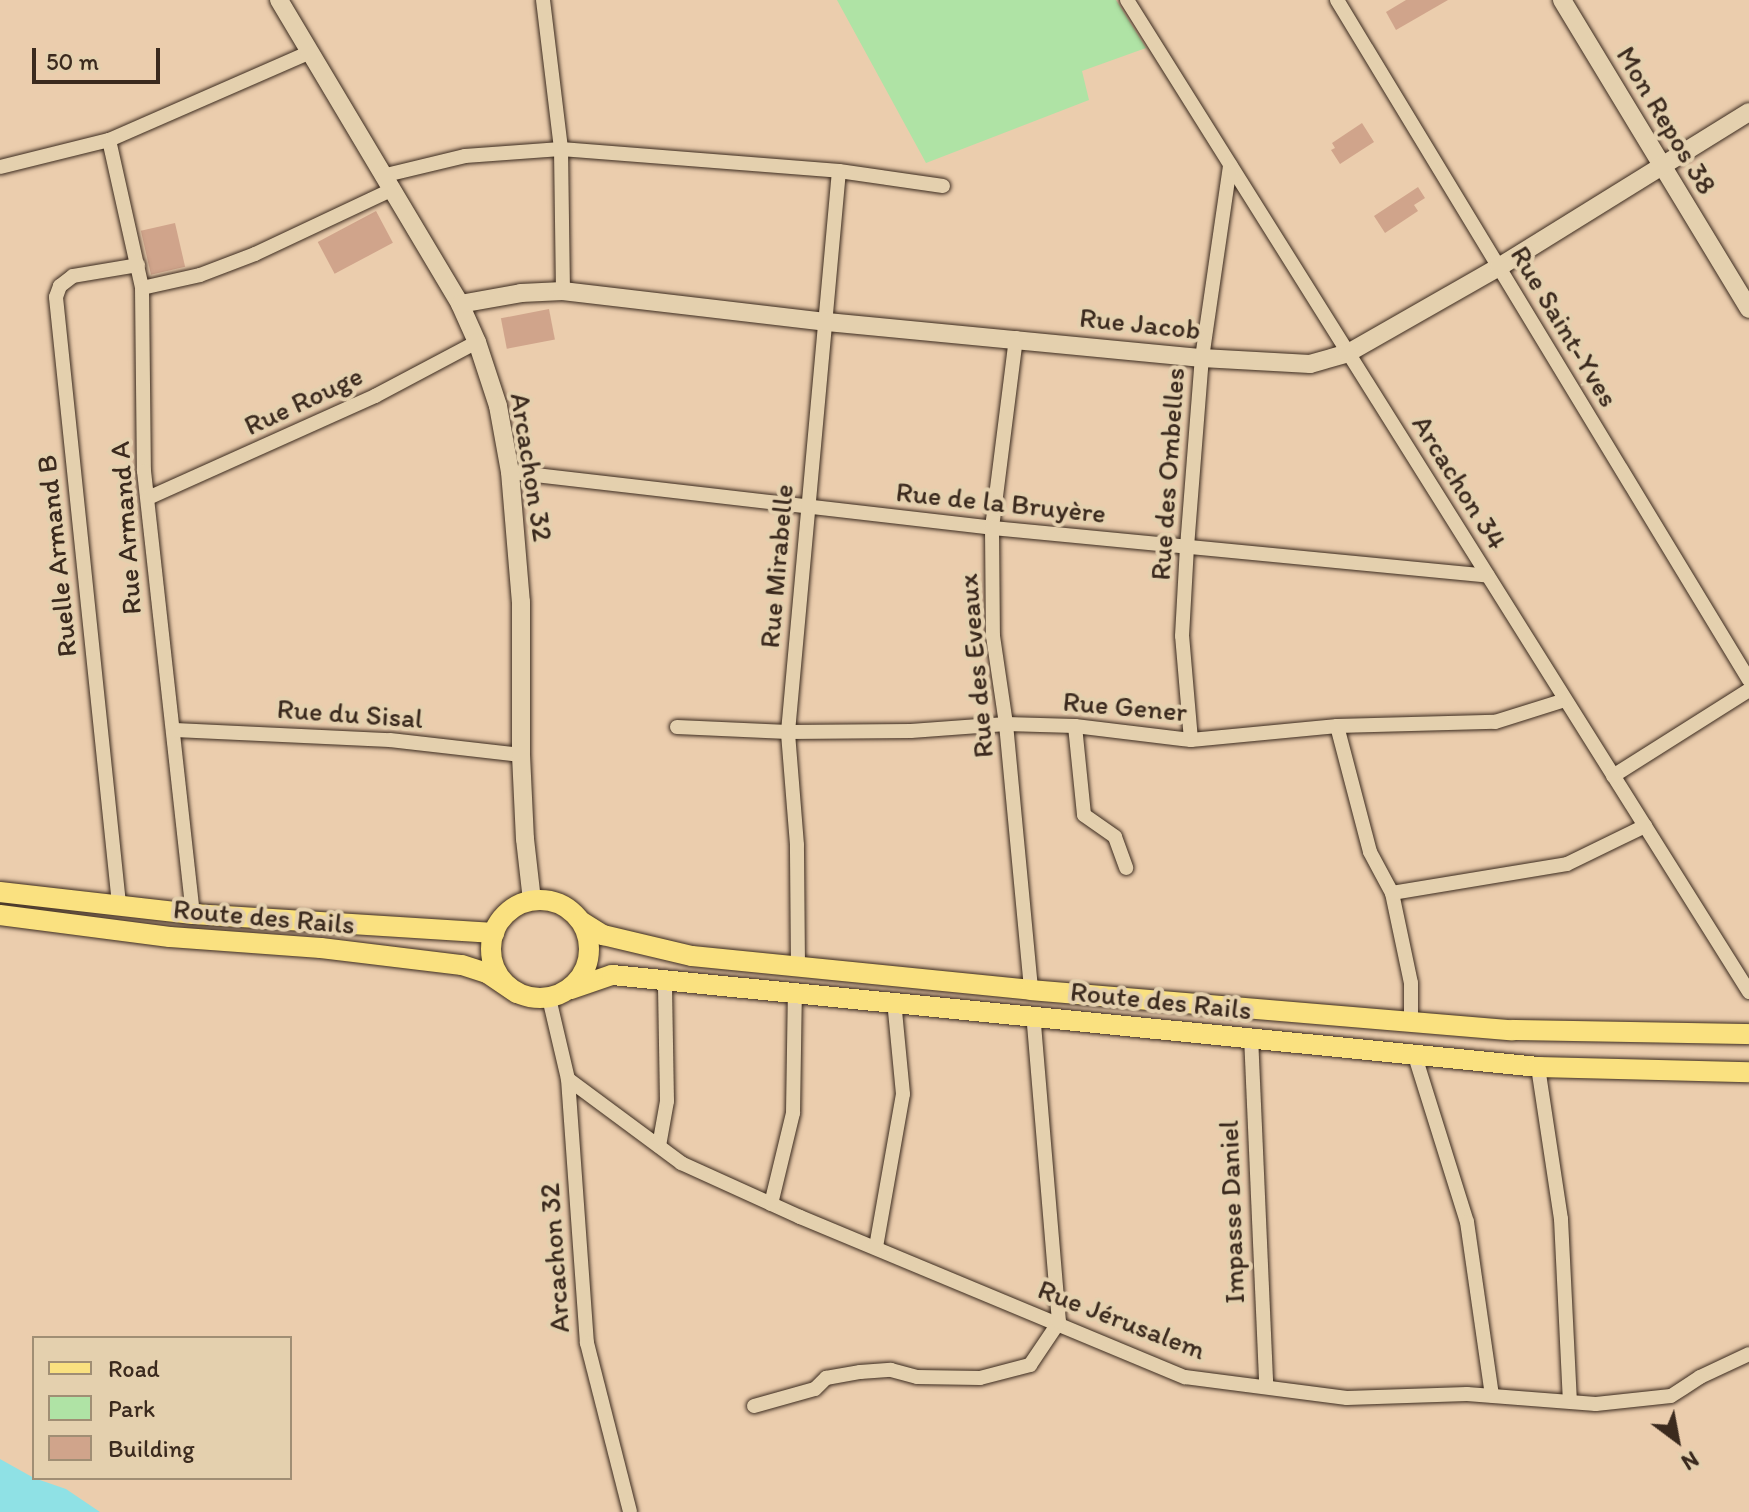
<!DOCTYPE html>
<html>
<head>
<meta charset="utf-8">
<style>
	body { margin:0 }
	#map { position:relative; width:1749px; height:1512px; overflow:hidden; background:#ebcdad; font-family:Itim,sans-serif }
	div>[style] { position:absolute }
	.green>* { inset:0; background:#afe3a5 }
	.water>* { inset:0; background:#8fe1e5 }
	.building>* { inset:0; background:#d0a48b; transform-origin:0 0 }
	.roads { filter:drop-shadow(0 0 2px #3b2a1e) drop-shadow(0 0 2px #3b2a1e) }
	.street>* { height:14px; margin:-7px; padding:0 7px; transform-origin:7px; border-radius:7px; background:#e4d0ae }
	.secondary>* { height:18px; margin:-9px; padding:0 9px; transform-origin:9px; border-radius:9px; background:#e4d0ae }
	.primary>* { height:20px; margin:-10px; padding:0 10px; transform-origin:10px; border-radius:10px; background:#fae180 }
	.primary>.ring { margin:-10px; padding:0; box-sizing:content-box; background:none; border:20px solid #fae180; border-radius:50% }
	span { translate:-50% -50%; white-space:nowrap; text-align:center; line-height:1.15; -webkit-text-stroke:8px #e4d0ae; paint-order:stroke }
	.street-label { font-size:28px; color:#3b2a1e }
	.legend { position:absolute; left:32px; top:1336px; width:260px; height:144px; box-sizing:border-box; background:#e4d0ae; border:2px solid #a08e74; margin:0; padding:10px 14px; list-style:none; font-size:24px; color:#3b2a1e }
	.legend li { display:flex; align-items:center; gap:16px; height:40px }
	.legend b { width:40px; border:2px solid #a08e74 }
	.north { position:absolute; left:1637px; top:1400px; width:80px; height:80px; -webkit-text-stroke:6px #e4d0ae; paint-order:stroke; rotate:148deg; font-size:22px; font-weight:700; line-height:32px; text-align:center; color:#3b2a1e }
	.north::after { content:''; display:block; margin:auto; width:28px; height:36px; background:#3b2a1e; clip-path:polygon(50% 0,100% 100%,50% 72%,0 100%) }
	.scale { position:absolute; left:32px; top:48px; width:128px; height:36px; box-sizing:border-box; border:4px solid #3b2a1e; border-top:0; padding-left:10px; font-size:24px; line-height:28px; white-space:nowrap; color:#3b2a1e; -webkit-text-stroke:6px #e4d0ae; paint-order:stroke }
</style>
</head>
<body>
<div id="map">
	<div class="green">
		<i style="clip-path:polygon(837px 0,1116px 0,1146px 48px,1082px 71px,1089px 100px,926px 163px)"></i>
	</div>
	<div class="water">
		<i style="clip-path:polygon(0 1459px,34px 1478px,66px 1489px,100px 1512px,0 1512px)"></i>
	</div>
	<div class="building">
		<i style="clip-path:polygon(1406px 0,1448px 0,1396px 30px,1386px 12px)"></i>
		<i style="clip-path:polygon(1362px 123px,1374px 142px,1340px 164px,1331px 150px,1335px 148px,1332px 143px)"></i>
		<i style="clip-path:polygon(1418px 187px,1425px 198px,1414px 205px,1418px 211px,1385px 233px,1374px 216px)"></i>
		<i style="left:376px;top:211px;width:36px;height:66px;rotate:62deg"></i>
		<i style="left:175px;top:223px;width:45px;height:35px;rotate:77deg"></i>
		<i style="left:549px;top:309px;width:31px;height:49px;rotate:79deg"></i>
	</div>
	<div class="roads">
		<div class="street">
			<i style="left:543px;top:0;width:150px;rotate:83.1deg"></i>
			<i style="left:561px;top:149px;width:142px;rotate:89.2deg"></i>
			<i style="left:1127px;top:0;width:1171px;rotate:57.91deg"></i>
			<i style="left:1337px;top:0;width:795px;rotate:58.79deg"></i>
			<i style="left:109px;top:140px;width:152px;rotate:77.4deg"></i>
			<i style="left:142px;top:288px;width:183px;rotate:89.4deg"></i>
			<i style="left:144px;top:471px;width:446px;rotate:83.7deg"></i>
			<i style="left:0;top:167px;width:112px;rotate:-13.9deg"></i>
			<i style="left:109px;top:140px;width:219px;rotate:-23.6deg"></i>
			<i style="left:382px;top:176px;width:85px;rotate:-13.5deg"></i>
			<i style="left:465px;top:156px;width:96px;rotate:-4.2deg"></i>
			<i style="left:561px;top:149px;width:279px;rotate:4.5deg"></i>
			<i style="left:839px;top:171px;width:105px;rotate:8.2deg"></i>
			<i style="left:142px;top:288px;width:59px;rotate:-12.6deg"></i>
			<i style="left:200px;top:275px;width:59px;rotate:-20.9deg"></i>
			<i style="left:255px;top:254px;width:148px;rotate:-25.2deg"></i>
			<i style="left:1016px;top:338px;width:192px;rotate:97.2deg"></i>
			<i style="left:992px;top:528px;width:108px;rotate:89.5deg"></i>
			<i style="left:993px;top:636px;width:89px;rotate:81.6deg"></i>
			<i style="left:1006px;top:724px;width:267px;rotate:84.6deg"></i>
			<i style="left:510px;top:472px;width:485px;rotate:6.6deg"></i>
			<i style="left:992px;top:528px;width:498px;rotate:5.5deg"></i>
			<i style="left:148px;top:498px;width:249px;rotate:-24.2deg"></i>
			<i style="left:375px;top:396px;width:115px;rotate:-27.9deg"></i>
			<i style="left:1075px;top:726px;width:89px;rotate:84.2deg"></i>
			<i style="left:1084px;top:815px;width:38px;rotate:35deg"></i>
			<i style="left:1115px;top:837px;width:33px;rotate:70deg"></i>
			<i style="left:1337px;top:726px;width:130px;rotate:75.3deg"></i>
			<i style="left:1370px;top:852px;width:47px;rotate:61.8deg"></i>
			<i style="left:1392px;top:893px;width:92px;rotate:78.1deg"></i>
			<i style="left:1411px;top:983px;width:37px;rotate:90deg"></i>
			<i style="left:677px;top:727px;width:111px;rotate:2.6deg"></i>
			<i style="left:788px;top:732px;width:123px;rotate:-0.5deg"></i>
			<i style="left:911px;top:731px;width:95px;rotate:-4.2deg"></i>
			<i style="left:1006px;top:724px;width:69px;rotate:1.7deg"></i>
			<i style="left:1075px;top:726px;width:117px;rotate:6.9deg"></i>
			<i style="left:1191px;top:740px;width:147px;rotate:-5.5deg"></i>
			<i style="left:1337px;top:726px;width:158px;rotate:-1.5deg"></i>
			<i style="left:1495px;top:722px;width:73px;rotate:-17.4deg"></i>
			<i style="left:175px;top:730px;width:215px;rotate:2.7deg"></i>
			<i style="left:390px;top:740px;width:132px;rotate:6.5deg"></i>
			<i style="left:1191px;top:740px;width:104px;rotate:-94.9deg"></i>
			<i style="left:1182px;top:636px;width:89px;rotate:-86.8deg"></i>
			<i style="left:1187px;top:547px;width:190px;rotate:-85.5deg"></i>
			<i style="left:1202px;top:358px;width:195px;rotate:-81.7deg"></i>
			<i style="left:1613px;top:776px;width:161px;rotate:-32.3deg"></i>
			<i style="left:1392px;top:893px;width:177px;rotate:-9.4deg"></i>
			<i style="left:1567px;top:864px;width:87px;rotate:-26deg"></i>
			<i style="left:119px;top:904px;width:610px;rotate:-95.93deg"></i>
			<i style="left:56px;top:297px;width:12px;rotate:-70deg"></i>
			<i style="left:60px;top:286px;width:16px;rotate:-38deg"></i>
			<i style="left:73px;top:276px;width:66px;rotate:-9.6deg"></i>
			<i style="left:798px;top:967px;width:122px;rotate:-90.5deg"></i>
			<i style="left:797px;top:845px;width:113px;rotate:-94.6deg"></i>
			<i style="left:788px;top:732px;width:563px;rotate:-84.81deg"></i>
			<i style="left:549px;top:998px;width:83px;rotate:76.8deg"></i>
			<i style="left:568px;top:1079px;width:265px;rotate:85.9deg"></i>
			<i style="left:587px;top:1343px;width:174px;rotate:75.7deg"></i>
			<i style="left:1251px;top:1036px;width:349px;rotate:87.5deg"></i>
			<i style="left:1414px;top:1053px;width:177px;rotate:72.6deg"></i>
			<i style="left:1467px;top:1222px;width:175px;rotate:81.8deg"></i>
			<i style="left:1538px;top:1067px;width:154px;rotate:81.4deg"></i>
			<i style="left:1561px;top:1219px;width:182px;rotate:87.2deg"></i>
			<i style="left:568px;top:1079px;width:141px;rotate:36.6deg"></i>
			<i style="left:681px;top:1163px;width:131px;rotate:24.4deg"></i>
			<i style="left:800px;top:1217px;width:417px;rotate:22.6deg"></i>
			<i style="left:1185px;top:1377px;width:163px;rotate:7.4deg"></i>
			<i style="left:1347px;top:1398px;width:120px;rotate:-1.9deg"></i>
			<i style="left:1467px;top:1394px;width:129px;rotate:4.4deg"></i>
			<i style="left:1596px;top:1404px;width:75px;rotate:-6.1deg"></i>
			<i style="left:1671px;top:1396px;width:35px;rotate:-33deg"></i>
			<i style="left:1700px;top:1377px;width:54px;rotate:-25.1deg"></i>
			<i style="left:659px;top:1146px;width:46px;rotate:-79.9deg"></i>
			<i style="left:667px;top:1101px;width:120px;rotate:-91deg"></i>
			<i style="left:771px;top:1204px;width:94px;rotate:-76.4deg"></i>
			<i style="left:793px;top:1113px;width:122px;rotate:-89.1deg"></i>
			<i style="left:876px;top:1247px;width:155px;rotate:-80deg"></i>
			<i style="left:903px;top:1094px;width:93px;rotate:-95.5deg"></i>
			<i style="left:754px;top:1406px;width:63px;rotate:-15.6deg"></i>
			<i style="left:815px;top:1389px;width:16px;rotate:-45deg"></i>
			<i style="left:826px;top:1378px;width:35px;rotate:-10deg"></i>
			<i style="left:860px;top:1372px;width:31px;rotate:-4deg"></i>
			<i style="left:891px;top:1370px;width:27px;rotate:15deg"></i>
			<i style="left:917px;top:1377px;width:63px;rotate:0.9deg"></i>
			<i style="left:980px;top:1378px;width:52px;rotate:-14.6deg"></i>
			<i style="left:1030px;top:1365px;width:52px;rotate:-56deg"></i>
			<i style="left:1059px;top:1322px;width:308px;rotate:-94.8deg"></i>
		</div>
		<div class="secondary">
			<i style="left:279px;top:0;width:354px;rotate:59.2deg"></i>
			<i style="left:460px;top:304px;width:42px;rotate:65.9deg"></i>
			<i style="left:477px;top:342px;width:67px;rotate:71.8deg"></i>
			<i style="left:498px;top:406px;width:67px;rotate:79.7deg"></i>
			<i style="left:510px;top:472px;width:130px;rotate:85.2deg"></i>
			<i style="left:521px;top:602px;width:153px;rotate:90deg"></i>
			<i style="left:521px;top:755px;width:84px;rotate:87.3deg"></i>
			<i style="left:525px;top:839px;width:61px;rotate:83.5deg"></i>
			<i style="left:1562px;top:0;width:361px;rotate:58.8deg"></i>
			<i style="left:460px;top:304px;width:62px;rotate:-10.2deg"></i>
			<i style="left:521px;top:293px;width:42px;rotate:-2.7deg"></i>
			<i style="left:563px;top:291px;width:266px;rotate:6.7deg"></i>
			<i style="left:827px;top:322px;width:377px;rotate:5.5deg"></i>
			<i style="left:1202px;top:358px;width:108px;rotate:3.2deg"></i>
			<i style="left:1310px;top:364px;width:40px;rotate:-16deg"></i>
			<i style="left:1348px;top:353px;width:174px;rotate:-29.7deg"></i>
			<i style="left:1499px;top:267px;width:294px;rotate:-31.8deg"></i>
		</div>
		<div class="primary">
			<i style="left:0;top:892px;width:194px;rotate:6.5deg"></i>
			<i style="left:193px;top:914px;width:302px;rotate:3.6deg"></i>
			<i class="ring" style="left:491px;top:900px;width:78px;height:78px"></i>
			<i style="left:0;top:915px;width:171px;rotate:7.4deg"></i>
			<i style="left:170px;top:937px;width:151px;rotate:4.2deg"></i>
			<i style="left:321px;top:948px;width:142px;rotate:6.9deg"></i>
			<i style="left:462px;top:965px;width:26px;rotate:18deg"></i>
			<i style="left:487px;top:973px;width:36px;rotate:34deg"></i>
			<i style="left:582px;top:922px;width:25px;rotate:32deg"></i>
			<i style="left:603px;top:935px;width:91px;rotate:13.3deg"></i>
			<i style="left:692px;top:956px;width:341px;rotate:5.7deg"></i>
			<i style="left:1031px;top:990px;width:483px;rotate:4.8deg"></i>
			<i style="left:1512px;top:1030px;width:237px;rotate:1deg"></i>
			<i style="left:571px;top:989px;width:43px;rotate:-18.9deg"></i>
			<i style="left:612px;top:975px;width:931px;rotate:5.67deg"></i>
			<i style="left:1538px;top:1067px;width:211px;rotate:1.4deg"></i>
		</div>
	</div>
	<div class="street-label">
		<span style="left:1667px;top:120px;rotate:59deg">Mon Repos 38</span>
		<span style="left:1140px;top:323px;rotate:6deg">Rue Jacob</span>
		<span style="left:1565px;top:326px;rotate:59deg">Rue Saint-Yves</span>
		<span style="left:303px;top:400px;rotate:-25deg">Rue Rouge</span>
		<span style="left:532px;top:467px;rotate:81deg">Arcachon 32</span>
		<span style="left:1167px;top:474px;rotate:-86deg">Rue des Ombelles</span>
		<span style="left:1460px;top:482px;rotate:58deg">Arcachon 34</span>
		<span style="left:1001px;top:502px;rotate:6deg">Rue de la Bruyère</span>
		<span style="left:125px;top:528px;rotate:-94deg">Rue Armand A</span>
		<span style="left:56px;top:556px;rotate:-96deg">Ruelle Armand B</span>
		<span style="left:776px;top:566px;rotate:-85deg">Rue Mirabelle</span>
		<span style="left:975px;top:666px;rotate:-95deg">Rue des Eveaux</span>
		<span style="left:1125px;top:706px;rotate:5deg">Rue Gener</span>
		<span style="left:350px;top:713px;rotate:4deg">Rue du Sisal</span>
		<span style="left:264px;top:916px;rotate:5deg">Route des Rails</span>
		<span style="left:1161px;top:1000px;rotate:6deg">Route des Rails</span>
		<span style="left:1231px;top:1212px;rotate:-92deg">Impasse Daniel</span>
		<span style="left:554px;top:1258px;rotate:-94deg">Arcachon 32</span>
		<span style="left:1122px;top:1319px;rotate:21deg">Rue Jérusalem</span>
	</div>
	<ul class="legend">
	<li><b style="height:10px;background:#fae180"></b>Road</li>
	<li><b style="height:22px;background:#afe3a5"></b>Park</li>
	<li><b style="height:22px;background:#d0a48b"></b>Building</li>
	</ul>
	<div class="north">N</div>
	<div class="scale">50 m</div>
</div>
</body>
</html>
